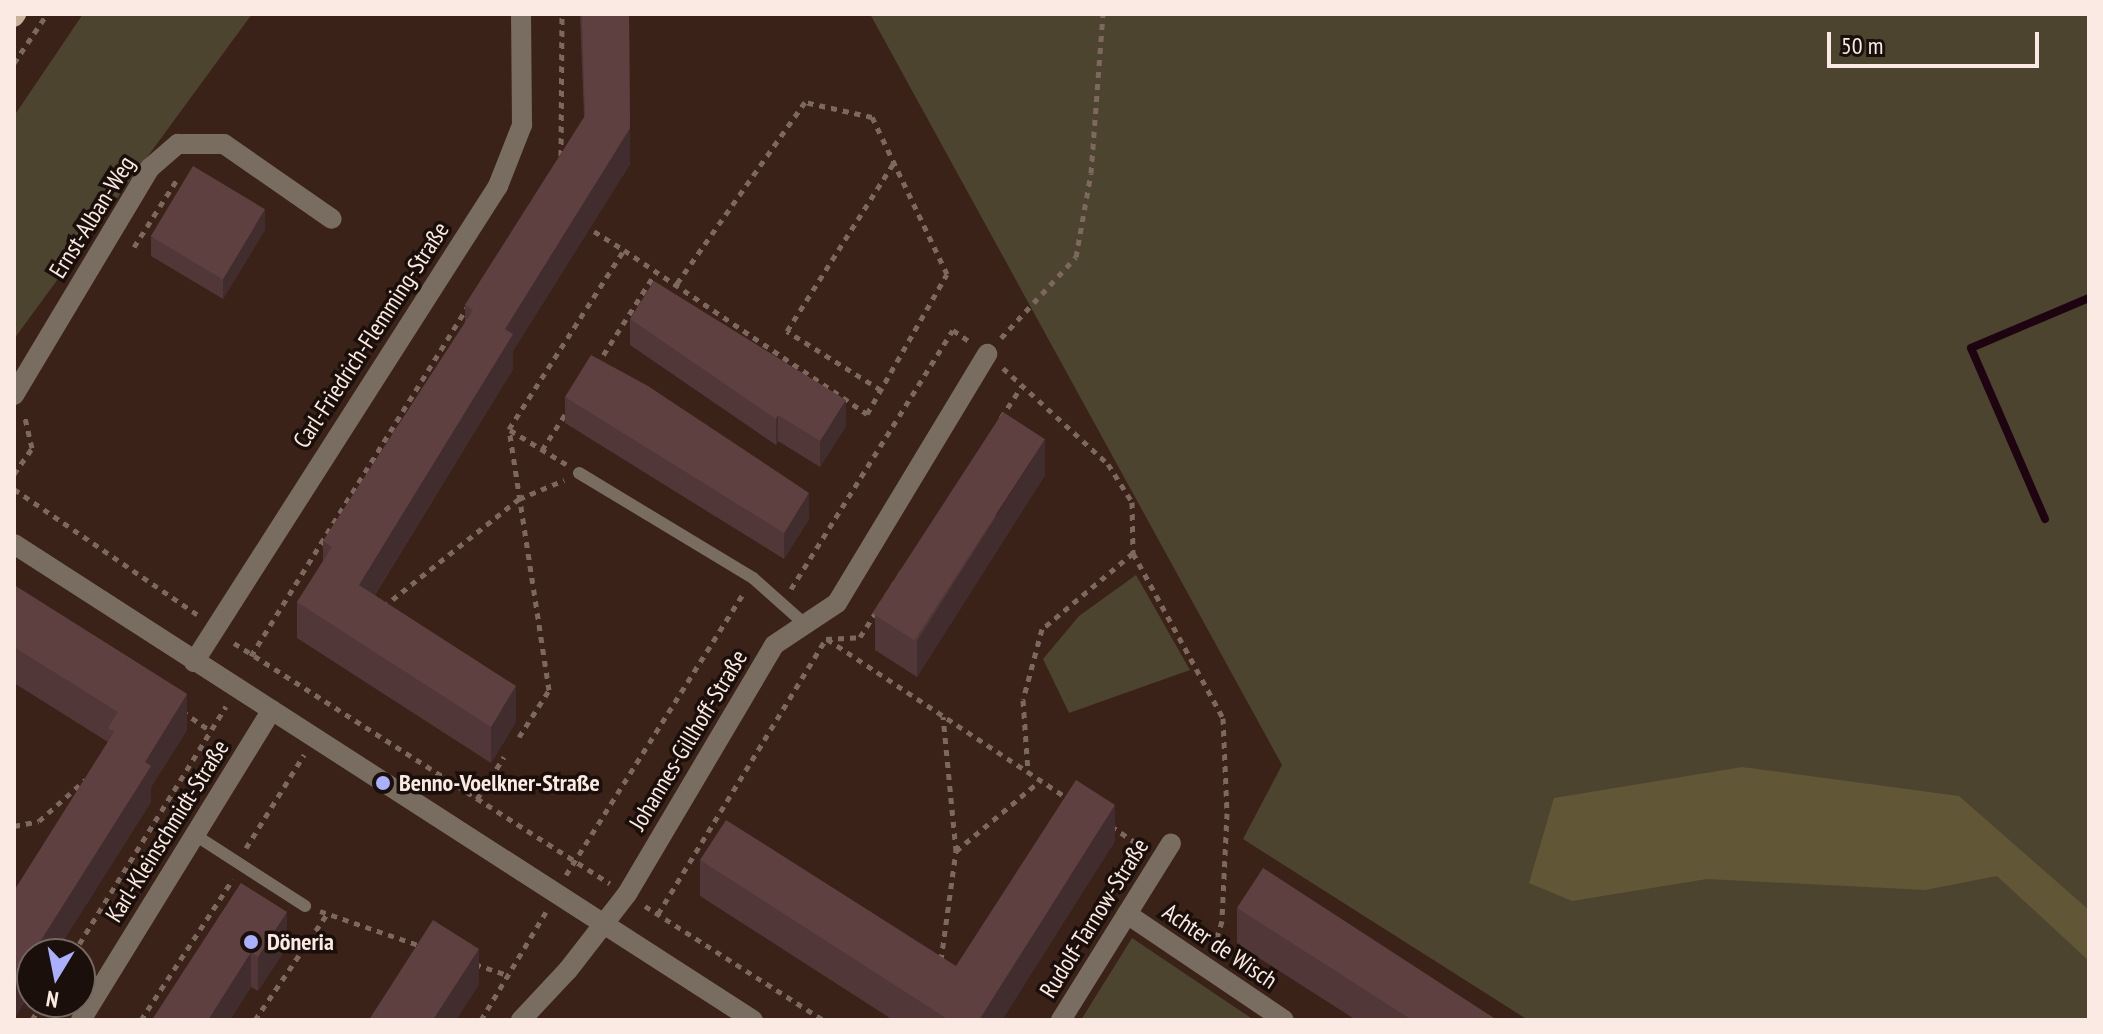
<!DOCTYPE html>
<html>
<head>
<meta charset="utf-8">
<style>
	body { margin:0 }
	#map { position:relative; width:2103px; height:1034px; overflow:hidden; background:#3a2218; font-family:"PT Sans Narrow",sans-serif }
	div>[style] { position:absolute }
	.green>* { inset:0; background:#4c442e }
	.forest>* { inset:0; background:#615636 }
	.stream>* { height:8px; margin:-4px; padding:0 4px; transform-origin:4px; border-radius:4px; background:#1e0410 }
	.path>* { height:5px; margin-top:-2.5px; transform-origin:0; background:repeating-linear-gradient(90deg,#7d685f 0 6px,transparent 0 12px) }
	.lane>* { height:12px; margin:-6px; padding:0 6px; transform-origin:6px; border-radius:6px; background:#796d62 }
	.street>* { height:20px; margin:-10px; padding:0 10px; transform-origin:10px; border-radius:10px; background:#796d62 }
	.primary>* { height:20px; margin:-10px; padding:0 10px; transform-origin:10px; border-radius:10px; background:#c9b199 }
	.wall>* { inset:0; background:#513738 }
	.shaded-wall>* { inset:0; background:#422d2e }
	.building>* { inset:0; background:#5e4041; transform-origin:0 0 }
	.dots>* { width:22px; height:22px; translate:-50% -50%; box-sizing:border-box; border:4px solid #1a0f0a; border-radius:50% }
	span { translate:-50% -50%; white-space:nowrap; text-align:center; line-height:1.15; -webkit-text-stroke:7px #1a0f0a; paint-order:stroke }
	.street-label { font-size:24px; color:#fbeae4 }
	.poi-label { font-size:24px; color:#fbeae4; font-weight:700 }
	.left { translate:0 -50%; text-align:left }
	.frame { position:absolute; inset:0; border:16px solid #fbeae4; pointer-events:none }
	.north { position:absolute; left:16px; top:938px; width:80px; height:80px; box-sizing:border-box; background:#1a0f0a; border:2px solid #746761; border-radius:50%; rotate:190deg; font-size:22px; font-weight:700; line-height:32px; text-align:center; color:#fbeae4 }
	.north::after { content:''; display:block; margin:auto; width:28px; height:36px; background:#aab0fb; clip-path:polygon(50% 0,100% 100%,50% 72%,0 100%) }
	.scale { position:absolute; left:1827px; top:32px; width:212px; height:36px; box-sizing:border-box; border:4px solid #fbeae4; border-top:0; padding-left:10px; font-size:24px; line-height:28px; white-space:nowrap; color:#fbeae4; -webkit-text-stroke:6px #1a0f0a; paint-order:stroke }
</style>
</head>
<body>
<div id="map">
	<div class="green">
		<i style="clip-path:polygon(83px 14px,252px 14px,14px 339px,14px 116px)"></i>
		<i style="clip-path:polygon(870px 14px,2089px 14px,2089px 1020px,1528px 1020px,1243px 839px,1282px 765px)"></i>
		<i style="clip-path:polygon(1136px 575px,1190px 670px,1069px 713px,1043px 659px,1079px 616px)"></i>
		<i style="clip-path:polygon(1132px 938px,1254px 1020px,1081px 1020px)"></i>
	</div>
	<div class="forest">
		<i style="clip-path:polygon(1742px 767px,1959px 796px,2089px 910px,2089px 961px,1997px 876px,1925px 890px,1707px 879px,1572px 901px,1529px 883px,1554px 798px)"></i>
	</div>
	<div class="stream">
		<i style="left:2045px;top:519px;width:186px;rotate:-113.4deg"></i>
		<i style="left:1971px;top:348px;width:128px;rotate:-23deg"></i>
	</div>
	<div class="path">
		<i style="left:14px;top:63px;width:59px;rotate:-56deg"></i>
		<i style="left:561px;top:156px;width:142px;rotate:-89.6deg"></i>
		<i style="left:584px;top:225px;width:47px;rotate:32deg"></i>
		<i style="left:134px;top:247px;width:82px;rotate:-57.5deg"></i>
		<i style="left:1001px;top:338px;width:110px;rotate:-47.2deg"></i>
		<i style="left:1076px;top:257px;width:85px;rotate:-79.9deg"></i>
		<i style="left:1091px;top:173px;width:159px;rotate:-85.7deg"></i>
		<i style="left:597px;top:365px;width:110px;rotate:-57.6deg"></i>
		<i style="left:1003px;top:368px;width:142px;rotate:42.4deg"></i>
		<i style="left:1108px;top:464px;width:45px;rotate:57.7deg"></i>
		<i style="left:1132px;top:502px;width:51px;rotate:88.9deg"></i>
		<i style="left:1133px;top:553px;width:119px;rotate:140.1deg"></i>
		<i style="left:1042px;top:629px;width:73px;rotate:105deg"></i>
		<i style="left:1023px;top:700px;width:72px;rotate:86deg"></i>
		<i style="left:881px;top:390px;width:111px;rotate:-147.9deg"></i>
		<i style="left:787px;top:331px;width:198px;rotate:-57.6deg"></i>
		<i style="left:1001px;top:418px;width:38px;rotate:-57deg"></i>
		<i style="left:510px;top:430px;width:66px;rotate:31.3deg"></i>
		<i style="left:542px;top:450px;width:48px;rotate:-57deg"></i>
		<i style="left:14px;top:474px;width:32px;rotate:-55deg"></i>
		<i style="left:32px;top:448px;width:32px;rotate:-103deg"></i>
		<i style="left:14px;top:489px;width:223px;rotate:34.4deg"></i>
		<i style="left:1133px;top:553px;width:188px;rotate:61.4deg"></i>
		<i style="left:1223px;top:718px;width:95px;rotate:87.6deg"></i>
		<i style="left:1227px;top:813px;width:108px;rotate:92.7deg"></i>
		<i style="left:1222px;top:921px;width:28px;rotate:107deg"></i>
		<i style="left:791px;top:589px;width:305px;rotate:-58deg"></i>
		<i style="left:953px;top:330px;width:21px;rotate:35deg"></i>
		<i style="left:383px;top:607px;width:174px;rotate:-38.5deg"></i>
		<i style="left:519px;top:499px;width:49px;rotate:-22.9deg"></i>
		<i style="left:827px;top:639px;width:290px;rotate:33.5deg"></i>
		<i style="left:234px;top:643px;width:446px;rotate:32.6deg"></i>
		<i style="left:251px;top:656px;width:410px;rotate:-58.2deg"></i>
		<i style="left:182px;top:711px;width:35px;rotate:35deg"></i>
		<i style="left:519px;top:737px;width:56px;rotate:-57.4deg"></i>
		<i style="left:549px;top:690px;width:264px;rotate:-98.7deg"></i>
		<i style="left:509px;top:429px;width:213px;rotate:-57.3deg"></i>
		<i style="left:624px;top:250px;width:293px;rotate:34deg"></i>
		<i style="left:867px;top:414px;width:161px;rotate:-60.3deg"></i>
		<i style="left:947px;top:274px;width:174px;rotate:-115.5deg"></i>
		<i style="left:872px;top:117px;width:69px;rotate:-167.4deg"></i>
		<i style="left:805px;top:102px;width:224px;rotate:125.2deg"></i>
		<i style="left:477px;top:799px;width:50px;rotate:-57.3deg"></i>
		<i style="left:14px;top:826px;width:25px;rotate:-11deg"></i>
		<i style="left:39px;top:821px;width:62px;rotate:-41.7deg"></i>
		<i style="left:1111px;top:826px;width:37px;rotate:34deg"></i>
		<i style="left:246px;top:848px;width:110px;rotate:-58.1deg"></i>
		<i style="left:956px;top:851px;width:111px;rotate:-39.9deg"></i>
		<i style="left:566px;top:875px;width:334px;rotate:-57.8deg"></i>
		<i style="left:645px;top:906px;width:211px;rotate:32.6deg"></i>
		<i style="left:320px;top:911px;width:107px;rotate:19.1deg"></i>
		<i style="left:658px;top:914px;width:322px;rotate:-58.6deg"></i>
		<i style="left:826px;top:639px;width:34px;rotate:-3deg"></i>
		<i style="left:860px;top:637px;width:83px;rotate:-57.3deg"></i>
		<i style="left:73px;top:954px;width:291px;rotate:-58.3deg"></i>
		<i style="left:941px;top:960px;width:110px;rotate:-82.2deg"></i>
		<i style="left:956px;top:851px;width:135px;rotate:-95.5deg"></i>
		<i style="left:475px;top:964px;width:36px;rotate:19deg"></i>
		<i style="left:32px;top:1020px;width:21px;rotate:-59deg"></i>
		<i style="left:141px;top:1020px;width:168px;rotate:-56.9deg"></i>
		<i style="left:255px;top:1020px;width:128px;rotate:-55.8deg"></i>
		<i style="left:481px;top:1020px;width:126px;rotate:-59deg"></i>
	</div>
	<div class="lane">
		<i style="left:579px;top:473px;width:203px;rotate:31.1deg"></i>
		<i style="left:753px;top:578px;width:71px;rotate:41.6deg"></i>
		<i style="left:195px;top:835px;width:131px;rotate:32.8deg"></i>
	</div>
	<div class="street">
		<i style="left:14px;top:395px;width:265px;rotate:-59.1deg"></i>
		<i style="left:150px;top:168px;width:37px;rotate:-41deg"></i>
		<i style="left:178px;top:144px;width:46px"></i>
		<i style="left:224px;top:144px;width:131px;rotate:34.8deg"></i>
		<i style="left:14px;top:544px;width:879px;rotate:32.79deg"></i>
		<i style="left:194px;top:662px;width:565px;rotate:-57.44deg"></i>
		<i style="left:498px;top:186px;width:66px;rotate:-68.5deg"></i>
		<i style="left:522px;top:125px;width:111px;rotate:-90.5deg"></i>
		<i style="left:1127px;top:914px;width:189px;rotate:34deg"></i>
		<i style="left:81px;top:1020px;width:364px;rotate:-58.4deg"></i>
		<i style="left:521px;top:1020px;width:69px;rotate:-46.8deg"></i>
		<i style="left:568px;top:970px;width:96px;rotate:-52.2deg"></i>
		<i style="left:627px;top:894px;width:289px;rotate:-59.4deg"></i>
		<i style="left:774px;top:645px;width:76px;rotate:-33.7deg"></i>
		<i style="left:837px;top:603px;width:291px;rotate:-58.9deg"></i>
		<i style="left:1061px;top:1020px;width:208px;rotate:-58.1deg"></i>
	</div>
	<div class="primary">
		<i style="left:14px;top:17px;width:4px;rotate:-56deg"></i>
	</div>
	<div class="wall">
		<i style="clip-path:polygon(580px 14px,629px 14px,630px 164px,513px 351px,513px 369px,375px 595px,516px 722px,491px 763px,297px 638px,297px 602px,323px 561px,323px 541px,465px 323px,465px 305px,584px 117px)"></i>
		<i style="clip-path:polygon(265px 230px,223px 299px,151px 256px,151px 236px)"></i>
		<i style="clip-path:polygon(630px 319px,846px 426px,820px 467px,778px 441px,776px 445px,630px 345px)"></i>
		<i style="clip-path:polygon(565px 397px,809px 519px,784px 559px,565px 423px)"></i>
		<i style="clip-path:polygon(1045px 475px,917px 677px,875px 650px,875px 615px)"></i>
		<i style="clip-path:polygon(14px 585px,187px 694px,187px 730px,151px 787px,151px 802px,55px 954px,32px 954px,32px 990px,14px 1019px,14px 891px,108px 742px,14px 683px)"></i>
		<i style="clip-path:polygon(1115px 841px,1002px 1020px,893px 1020px,700px 896px,700px 860px,956px 966px)"></i>
		<i style="clip-path:polygon(241px 883px,287px 947px,258px 991px,251px 987px,230px 1020px,152px 1020px)"></i>
		<i style="clip-path:polygon(1237px 908px,1497px 1020px,1356px 1020px,1237px 944px)"></i>
	</div>
	<div class="shaded-wall">
		<i style="clip-path:polygon(630px 128px,630px 164px,513px 351px,513px 369px,359px 620px,359px 585px,505px 329px)"></i>
		<i style="clip-path:polygon(265px 209px,265px 230px,223px 299px,223px 279px)"></i>
		<i style="clip-path:polygon(846px 400px,846px 426px,820px 467px,820px 441px)"></i>
		<i style="clip-path:polygon(778px 415px,778px 441px,776px 445px,776px 419px)"></i>
		<i style="clip-path:polygon(1045px 439px,1045px 475px,917px 677px,917px 641px)"></i>
		<i style="clip-path:polygon(809px 493px,809px 519px,784px 559px,784px 533px)"></i>
		<i style="clip-path:polygon(516px 686px,516px 722px,491px 763px,491px 727px)"></i>
		<i style="clip-path:polygon(187px 694px,187px 730px,151px 787px,151px 802px,55px 954px,32px 954px,145px 762px)"></i>
		<i style="clip-path:polygon(1115px 805px,1115px 841px,1002px 1020px,979px 1020px)"></i>
		<i style="clip-path:polygon(287px 912px,287px 947px,258px 991px,258px 957px)"></i>
		<i style="clip-path:polygon(479px 949px,479px 985px,456px 1020px,433px 1020px)"></i>
		<i style="clip-path:polygon(251px 952px,251px 987px,230px 1020px,208px 1020px)"></i>
		<i style="clip-path:polygon(32px 955px,32px 990px,14px 1019px,14px 983px)"></i>
	</div>
	<div class="building">
		<i style="clip-path:polygon(582px 14px,629px 14px,630px 128px,505px 329px,513px 334px,359px 585px,516px 686px,491px 727px,297px 602px,332px 547px,323px 541px,473px 310px,465px 305px,585px 116px)"></i>
		<i style="left:193px;top:166px;width:84px;height:82px;rotate:31deg"></i>
		<i style="clip-path:polygon(654px 281px,846px 400px,820px 441px,778px 415px,776px 419px,630px 319px)"></i>
		<i style="clip-path:polygon(591px 355px,648px 386px,809px 493px,784px 533px,565px 397px)"></i>
		<i style="left:1003px;top:412px;width:50px;height:240px;rotate:33deg"></i>
		<i style="clip-path:polygon(14px 585px,187px 694px,145px 762px,151px 766px,14px 983px,14px 891px,114px 732px,108px 728px,118px 712px,14px 647px)"></i>
		<i style="clip-path:polygon(1076px 780px,1115px 805px,979px 1020px,949px 1020px,700px 860px,726px 820px,956px 966px)"></i>
		<i style="clip-path:polygon(1263px 868px,1497px 1020px,1412px 1020px,1237px 908px)"></i>
		<i style="clip-path:polygon(241px 883px,287px 912px,258px 957px,251px 952px,208px 1020px,152px 1020px)"></i>
		<i style="clip-path:polygon(433px 920px,479px 949px,433px 1020px,369px 1020px)"></i>
	</div>
	<div class="dots">
		<i style="left:383px;top:783px;background:#aab0fb"></i>
		<i style="left:251px;top:942px;background:#aab0fb"></i>
	</div>
	<div class="street-label">
		<span style="left:92px;top:217px;rotate:-58deg">Ernst-Alban-Weg</span>
		<span style="left:371px;top:335px;rotate:-57deg">Carl-Friedrich-Flemming-Straße</span>
		<span style="left:688px;top:740px;rotate:-59deg">Johannes-Gillhoff-Straße</span>
		<span style="left:167px;top:831px;rotate:-58deg">Karl-Kleinschmidt-Straße</span>
		<span style="left:1094px;top:918px;rotate:-58deg">Rudolf-Tarnow-Straße</span>
		<span style="left:1220px;top:946px;rotate:34deg">Achter de Wisch</span>
	</div>
	<div class="poi-label">
		<span class="left" style="left:399px;top:783px">Benno-Voelkner-Straße</span>
		<span class="left" style="left:267px;top:942px">Döneria</span>
	</div>
	<div class="frame"></div>
	<div class="north">N</div>
	<div class="scale">50 m</div>
</div>
</body>
</html>
